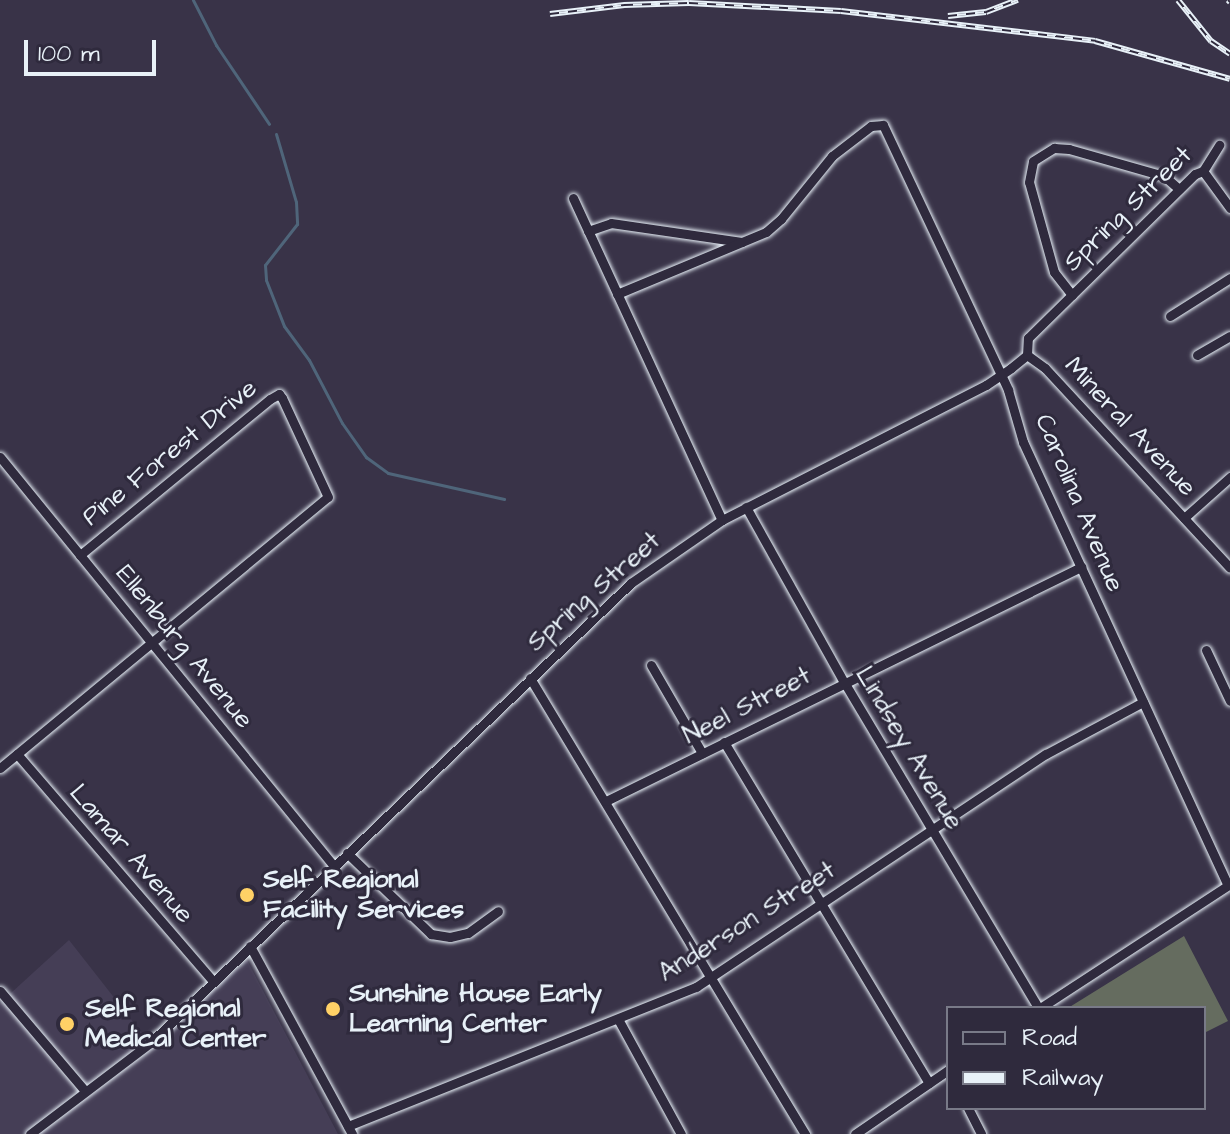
<!DOCTYPE html>
<html>
<head>
<meta charset="utf-8">
<style>
	body { margin:0 }
	#map { position:relative; width:1230px; height:1134px; overflow:hidden; background:#393348; font-family:"Architects Daughter",sans-serif }
	div>[style] { position:absolute }
	.built>* { inset:0; background:#453e56 }
	.green>* { inset:0; background:#656c5f }
	.stream>* { height:3px; margin:-1.5px; padding:0 1.5px; transform-origin:1.5px; border-radius:1.5px; background:#4f657a }
	.roads { filter:drop-shadow(0 0 2px #e8f1f8) drop-shadow(0 0 2px #e8f1f8) }
	.street>* { height:9px; margin:-4.5px; padding:0 4.5px; transform-origin:4.5px; border-radius:4.5px; background:#2f2a3d }
	.rail>* { height:6px; margin-top:-3px; transform-origin:0; background:repeating-linear-gradient(90deg,#2f2a3d 0 9px,#e8f1f8 0 18px); box-sizing:border-box; border-block:2px solid #e8f1f8 }
	.dots>* { width:22px; height:22px; translate:-50% -50%; box-sizing:border-box; border:4px solid #2f2a3d; border-radius:50% }
	span { translate:-50% -50%; white-space:nowrap; text-align:center; line-height:1.15; -webkit-text-stroke:6px #2f2a3d; paint-order:stroke }
	.street-label { font-size:26px; color:#e8f1f8 }
	.poi-label { font-size:26px; color:#e8f1f8; font-weight:700 }
	.left { translate:0 -50%; text-align:left }
	.legend { position:absolute; left:946px; top:1006px; width:260px; height:104px; box-sizing:border-box; background:#2f2a3d; border:2px solid #797a88; margin:0; padding:10px 14px; list-style:none; font-size:24px; color:#e8f1f8 }
	.legend li { display:flex; align-items:center; gap:16px; height:40px }
	.legend b { width:40px; border:2px solid #797a88 }
	.scale { position:absolute; left:24px; top:40px; width:132px; height:36px; box-sizing:border-box; border:4px solid #e8f1f8; border-top:0; padding-left:10px; font-size:24px; line-height:28px; white-space:nowrap; color:#e8f1f8; -webkit-text-stroke:6px #2f2a3d; paint-order:stroke }
</style>
</head>
<body>
<div id="map">
	<div class="built">
		<i style="clip-path:polygon(69px 940px,152px 1046px,247px 960px,338px 1134px,0 1134px,0 1003px)"></i>
	</div>
	<div class="green">
		<i style="clip-path:polygon(1184px 936px,1228px 1021px,1204px 1033px,1204px 1008px,1068px 1008px)"></i>
	</div>
	<div class="stream">
		<i style="left:193px;top:0;width:51px;rotate:62.9deg"></i>
		<i style="left:216px;top:45px;width:95px;rotate:56.1deg"></i>
		<i style="left:276px;top:134px;width:71px;rotate:73.6deg"></i>
		<i style="left:296px;top:202px;width:22px;rotate:87deg"></i>
		<i style="left:297px;top:224px;width:52px;rotate:128deg"></i>
		<i style="left:265px;top:265px;width:15px;rotate:86deg"></i>
		<i style="left:266px;top:280px;width:49px;rotate:68.6deg"></i>
		<i style="left:284px;top:326px;width:42px;rotate:53.7deg"></i>
		<i style="left:309px;top:360px;width:71px;rotate:62.4deg"></i>
		<i style="left:342px;top:423px;width:42px;rotate:54.8deg"></i>
		<i style="left:366px;top:457px;width:27px;rotate:36deg"></i>
		<i style="left:388px;top:473px;width:119px;rotate:12.6deg"></i>
	</div>
	<div class="roads">
		<div class="street">
			<i style="left:1203px;top:171px;width:46px;rotate:53.9deg"></i>
			<i style="left:573px;top:198px;width:355px;rotate:65.2deg"></i>
			<i style="left:588px;top:231px;width:24px;rotate:-19deg"></i>
			<i style="left:611px;top:223px;width:132px;rotate:8.3deg"></i>
			<i style="left:617px;top:294px;width:161px;rotate:-22.6deg"></i>
			<i style="left:766px;top:232px;width:20px;rotate:-41deg"></i>
			<i style="left:781px;top:219px;width:81px;rotate:-51deg"></i>
			<i style="left:832px;top:156px;width:49px;rotate:-37.6deg"></i>
			<i style="left:871px;top:126px;width:12px;rotate:-5deg"></i>
			<i style="left:883px;top:125px;width:293px;rotate:64.7deg"></i>
			<i style="left:1008px;top:390px;width:54px;rotate:73.9deg"></i>
			<i style="left:1023px;top:442px;width:488px;rotate:65.2deg"></i>
			<i style="left:1072px;top:295px;width:29px;rotate:-128deg"></i>
			<i style="left:1054px;top:272px;width:93px;rotate:-105.5deg"></i>
			<i style="left:1029px;top:182px;width:21px;rotate:-79deg"></i>
			<i style="left:1033px;top:161px;width:25px;rotate:-32deg"></i>
			<i style="left:1054px;top:148px;width:15px;rotate:4deg"></i>
			<i style="left:1069px;top:149px;width:99px;rotate:15.9deg"></i>
			<i style="left:1164px;top:176px;width:20px;rotate:41deg"></i>
			<i style="left:1170px;top:316px;width:71px;rotate:-32.3deg"></i>
			<i style="left:1027px;top:355px;width:22px;rotate:36deg"></i>
			<i style="left:1045px;top:368px;width:272px;rotate:47.2deg"></i>
			<i style="left:1197px;top:355px;width:38px;rotate:-30deg"></i>
			<i style="left:0;top:457px;width:527px;rotate:50.78deg"></i>
			<i style="left:746px;top:507px;width:201px;rotate:60.8deg"></i>
			<i style="left:844px;top:682px;width:379px;rotate:59.2deg"></i>
			<i style="left:1184px;top:518px;width:62px;rotate:-41.7deg"></i>
			<i style="left:1206px;top:650px;width:56px;rotate:64.8deg"></i>
			<i style="left:651px;top:665px;width:102px;rotate:59.9deg"></i>
			<i style="left:530px;top:678px;width:533px;rotate:58.91deg"></i>
			<i style="left:724px;top:742px;width:398px;rotate:59deg"></i>
			<i style="left:17px;top:754px;width:300px;rotate:49.2deg"></i>
			<i style="left:0;top:768px;width:425px;rotate:-39.6deg"></i>
			<i style="left:328px;top:497px;width:109px;rotate:-114.9deg"></i>
			<i style="left:282px;top:398px;width:5px;rotate:-127deg"></i>
			<i style="left:279px;top:394px;width:10px;rotate:151deg"></i>
			<i style="left:270px;top:399px;width:246px;rotate:140.6deg"></i>
			<i style="left:606px;top:801px;width:530px;rotate:-26.23deg"></i>
			<i style="left:347px;top:853px;width:117px;rotate:44deg"></i>
			<i style="left:431px;top:934px;width:19px;rotate:9deg"></i>
			<i style="left:450px;top:937px;width:18px;rotate:-13deg"></i>
			<i style="left:468px;top:933px;width:37px;rotate:-36deg"></i>
			<i style="left:250px;top:946px;width:214px;rotate:61.5deg"></i>
			<i style="left:0;top:991px;width:131px;rotate:49.6deg"></i>
			<i style="left:1040px;top:1008px;width:227px;rotate:-33.1deg"></i>
			<i style="left:618px;top:1019px;width:131px;rotate:61.3deg"></i>
			<i style="left:968px;top:1108px;width:29px;rotate:63deg"></i>
			<i style="left:348px;top:1126px;width:375px;rotate:-21.8deg"></i>
			<i style="left:696px;top:987px;width:420px;rotate:-33.7deg"></i>
			<i style="left:1046px;top:754px;width:110px;rotate:-28.2deg"></i>
			<i style="left:30px;top:1134px;width:152px;rotate:-37.2deg"></i>
			<i style="left:151px;top:1042px;width:664px;rotate:-43.72deg"></i>
			<i style="left:631px;top:583px;width:111px;rotate:-34.7deg"></i>
			<i style="left:722px;top:520px;width:297px;rotate:-27.1deg"></i>
			<i style="left:986px;top:385px;width:30px;rotate:-34deg"></i>
			<i style="left:1011px;top:368px;width:21px;rotate:-39deg"></i>
			<i style="left:1027px;top:355px;width:17px;rotate:-87deg"></i>
			<i style="left:1028px;top:338px;width:234px;rotate:-44.5deg"></i>
			<i style="left:1195px;top:174px;width:9px;rotate:-21deg"></i>
			<i style="left:1203px;top:171px;width:31px;rotate:-58deg"></i>
			<i style="left:855px;top:1134px;width:113px;rotate:-34.5deg"></i>
		</div>
	</div>
	<div class="rail">
		<i style="left:1178px;top:0;width:53px;rotate:51.2deg"></i>
		<i style="left:1211px;top:41px;width:23px;rotate:34deg"></i>
		<i style="left:1228px;top:0;width:3px;rotate:45deg"></i>
		<i style="left:550px;top:14px;width:75px;rotate:-6.9deg"></i>
		<i style="left:624px;top:5px;width:65px;rotate:-1.8deg"></i>
		<i style="left:689px;top:3px;width:152px;rotate:3deg"></i>
		<i style="left:841px;top:11px;width:256px;rotate:6.7deg"></i>
		<i style="left:1095px;top:41px;width:140px;rotate:15.7deg"></i>
		<i style="left:948px;top:16px;width:38px;rotate:-6deg"></i>
		<i style="left:986px;top:12px;width:34px;rotate:-21deg"></i>
	</div>
	<div class="dots">
		<i style="left:247px;top:895px;background:#ffd166"></i>
		<i style="left:333px;top:1009px;background:#ffd166"></i>
		<i style="left:67px;top:1024px;background:#ffd166"></i>
	</div>
	<div class="street-label">
		<span style="left:1128px;top:209px;rotate:-44deg">Spring Street</span>
		<span style="left:1130px;top:427px;rotate:47deg">Mineral Avenue</span>
		<span style="left:170px;top:453px;rotate:-39deg">Pine Forest Drive</span>
		<span style="left:1079px;top:503px;rotate:67deg">Carolina Avenue</span>
		<span style="left:594px;top:592px;rotate:-41deg">Spring Street</span>
		<span style="left:184px;top:647px;rotate:51deg">Ellenburg Avenue</span>
		<span style="left:747px;top:706px;rotate:-27deg">Neel Street</span>
		<span style="left:909px;top:748px;rotate:59deg">Lindsey Avenue</span>
		<span style="left:131px;top:854px;rotate:49deg">Lamar Avenue</span>
		<span style="left:747px;top:922px;rotate:-32deg">Anderson Street</span>
	</div>
	<div class="poi-label">
		<span class="left" style="left:263px;top:895px">Self Regional<br>Facility Services</span>
		<span class="left" style="left:349px;top:1009px">Sunshine House Early<br>Learning Center</span>
		<span class="left" style="left:85px;top:1024px">Self Regional<br>Medical Center</span>
	</div>
	<ul class="legend">
	<li><b style="height:10px;background:#2f2a3d"></b>Road</li>
	<li><b style="height:10px;background:#e8f1f8"></b>Railway</li>
	</ul>
	<div class="scale">100 m</div>
</div>
</body>
</html>
